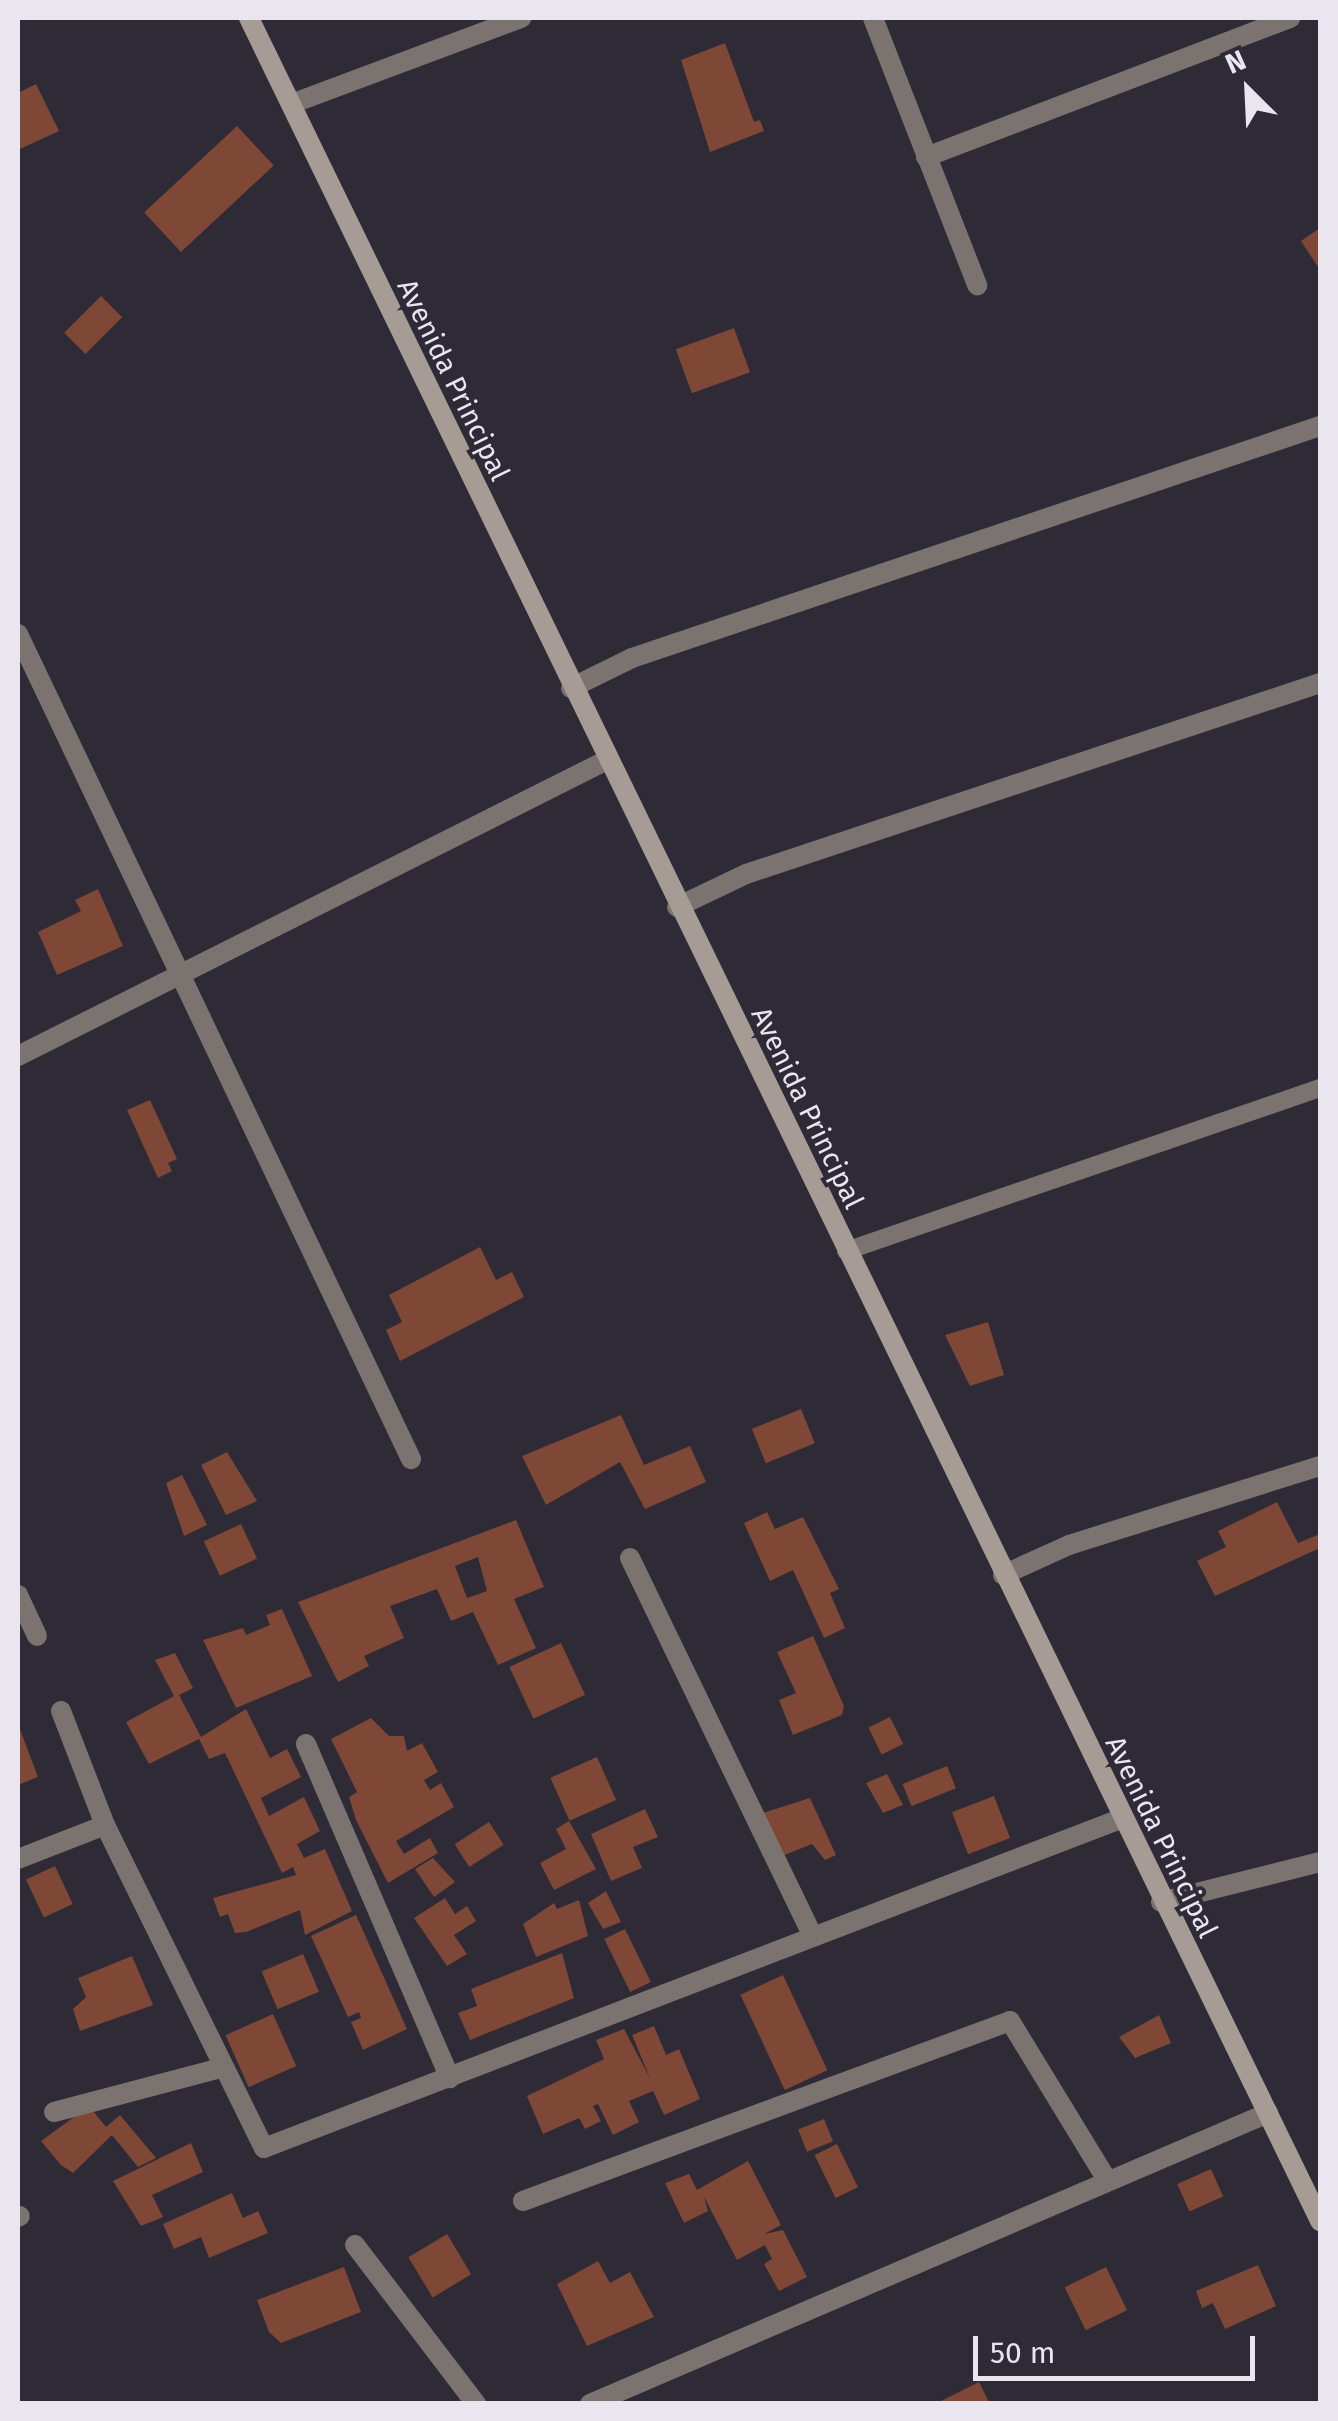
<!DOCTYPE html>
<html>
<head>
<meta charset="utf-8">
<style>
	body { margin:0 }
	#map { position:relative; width:1338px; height:2421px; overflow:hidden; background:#2e2a36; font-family:"Fira Sans",sans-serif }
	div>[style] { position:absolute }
	.building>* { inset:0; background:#7e4736; transform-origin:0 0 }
	.lane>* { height:18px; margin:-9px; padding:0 9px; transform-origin:9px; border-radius:9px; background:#7b7370 }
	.street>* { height:20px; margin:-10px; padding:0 10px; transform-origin:10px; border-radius:10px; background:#7b7370 }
	.secondary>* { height:20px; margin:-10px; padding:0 10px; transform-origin:10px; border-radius:10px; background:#a79b96 }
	span { translate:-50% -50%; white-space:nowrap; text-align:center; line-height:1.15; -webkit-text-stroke:8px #2e2a36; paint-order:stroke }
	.street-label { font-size:28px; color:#e9e6ef }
	.frame { position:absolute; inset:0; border:20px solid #e9e6ef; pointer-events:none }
	.north { position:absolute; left:1198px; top:40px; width:100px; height:100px; -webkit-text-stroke:8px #2e2a36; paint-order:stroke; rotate:336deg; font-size:28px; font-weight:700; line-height:40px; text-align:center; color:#e9e6ef }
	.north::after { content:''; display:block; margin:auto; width:35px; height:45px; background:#e9e6ef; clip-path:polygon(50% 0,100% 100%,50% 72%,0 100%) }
	.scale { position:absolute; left:973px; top:2336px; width:282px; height:45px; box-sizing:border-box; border:5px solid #e9e6ef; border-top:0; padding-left:12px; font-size:30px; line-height:35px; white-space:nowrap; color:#e9e6ef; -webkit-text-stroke:8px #2e2a36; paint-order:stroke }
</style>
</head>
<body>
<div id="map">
	<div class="building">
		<i style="clip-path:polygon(725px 43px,754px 122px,760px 120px,764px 131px,710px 152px,681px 60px)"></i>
		<i style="clip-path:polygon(36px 84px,59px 131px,18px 150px,18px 93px)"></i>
		<i style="left:237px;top:126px;width:54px;height:127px;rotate:47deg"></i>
		<i style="clip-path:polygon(1320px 228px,1320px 270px,1301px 241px)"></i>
		<i style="left:101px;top:296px;width:30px;height:52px;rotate:45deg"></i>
		<i style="left:734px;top:328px;width:47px;height:62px;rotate:70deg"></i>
		<i style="clip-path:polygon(98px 889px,123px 946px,57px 975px,38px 932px,81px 911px,75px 900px)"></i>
		<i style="clip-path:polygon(150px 1100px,177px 1159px,168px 1163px,172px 1171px,158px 1178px,127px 1110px)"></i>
		<i style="clip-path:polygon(480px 1247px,496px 1280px,512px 1272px,524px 1297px,400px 1361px,386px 1330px,402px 1322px,389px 1295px)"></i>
		<i style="clip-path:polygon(988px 1322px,1004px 1375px,970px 1386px,945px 1335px)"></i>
		<i style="left:801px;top:1409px;width:37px;height:53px;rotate:68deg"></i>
		<i style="clip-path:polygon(621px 1415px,644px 1465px,690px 1446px,706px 1482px,645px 1509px,620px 1462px,546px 1505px,522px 1456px)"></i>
		<i style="clip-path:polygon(227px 1452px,257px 1501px,226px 1515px,201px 1465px)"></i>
		<i style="clip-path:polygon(182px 1475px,207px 1525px,184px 1536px,166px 1483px)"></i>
		<i style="clip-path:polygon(1277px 1502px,1298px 1543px,1320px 1534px,1320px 1548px,1215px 1596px,1197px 1561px,1226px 1547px,1218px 1531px)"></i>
		<i style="clip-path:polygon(767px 1512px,775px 1529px,803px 1517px,839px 1589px,830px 1593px,845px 1628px,824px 1638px,793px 1570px,770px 1581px,744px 1523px)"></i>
		<i style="clip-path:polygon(evenodd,516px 1520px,544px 1587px,514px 1599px,536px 1648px,498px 1665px,473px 1612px,451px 1621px,437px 1589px,390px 1606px,404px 1638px,364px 1656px,369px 1666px,338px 1682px,298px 1602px,516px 1520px,478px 1557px,487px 1591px,467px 1598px,455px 1566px,478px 1557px)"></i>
		<i style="left:241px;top:1524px;width:38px;height:41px;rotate:65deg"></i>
		<i style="clip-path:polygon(282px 1609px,312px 1676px,236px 1708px,203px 1640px,243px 1628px,246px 1635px,270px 1625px,266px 1615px)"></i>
		<i style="clip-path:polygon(813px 1636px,844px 1706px,842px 1715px,793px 1735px,779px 1700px,796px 1693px,777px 1652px)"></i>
		<i style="left:561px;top:1643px;width:57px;height:57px;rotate:65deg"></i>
		<i style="clip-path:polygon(175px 1653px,193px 1688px,179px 1695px,201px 1737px,246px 1709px,270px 1758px,287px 1749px,301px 1777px,261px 1798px,269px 1816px,304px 1797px,320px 1831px,297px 1844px,304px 1858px,325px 1849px,352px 1911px,305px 1935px,300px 1910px,246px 1932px,235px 1933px,228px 1914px,220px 1917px,213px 1898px,296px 1875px,293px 1867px,282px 1873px,225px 1753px,209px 1759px,199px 1739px,149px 1764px,126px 1722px,174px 1696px,155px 1660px)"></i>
		<i style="left:890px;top:1717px;width:30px;height:24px;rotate:64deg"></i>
		<i style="clip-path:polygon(371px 1718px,389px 1736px,404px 1736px,407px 1751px,422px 1743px,438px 1772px,424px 1780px,430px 1790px,441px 1783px,454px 1807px,396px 1841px,404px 1854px,430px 1838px,438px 1853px,388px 1883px,356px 1820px,349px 1797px,357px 1792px,331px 1739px)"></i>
		<i style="clip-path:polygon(18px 1724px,38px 1777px,18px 1785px)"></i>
		<i style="left:597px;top:1757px;width:47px;height:51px;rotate:66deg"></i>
		<i style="left:947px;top:1766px;width:24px;height:48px;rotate:68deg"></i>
		<i style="clip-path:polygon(887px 1774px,903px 1805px,883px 1813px,866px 1783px)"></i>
		<i style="left:994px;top:1796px;width:45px;height:45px;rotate:69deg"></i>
		<i style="clip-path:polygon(810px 1798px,836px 1855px,825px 1860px,812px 1844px,782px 1856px,763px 1813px)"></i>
		<i style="clip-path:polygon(645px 1809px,658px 1837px,633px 1847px,642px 1868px,611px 1881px,591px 1834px)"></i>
		<i style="clip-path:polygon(569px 1821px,596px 1869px,554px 1890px,540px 1863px,566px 1849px,556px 1829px)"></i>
		<i style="left:489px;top:1822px;width:27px;height:41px;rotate:57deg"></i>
		<i style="clip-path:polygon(433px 1858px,455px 1882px,434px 1897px,415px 1869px)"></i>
		<i style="left:55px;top:1866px;width:42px;height:32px;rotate:65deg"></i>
		<i style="clip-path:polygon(606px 1891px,621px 1922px,603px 1929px,588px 1903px)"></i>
		<i style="clip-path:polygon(445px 1898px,455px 1914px,467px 1906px,476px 1921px,454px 1935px,467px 1954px,447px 1966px,414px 1918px)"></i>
		<i style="clip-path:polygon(579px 1900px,588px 1936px,536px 1957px,523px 1924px,554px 1903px,557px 1909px)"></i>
		<i style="clip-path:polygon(356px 1915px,407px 2029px,363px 2050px,351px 2022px,361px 2018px,359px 2012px,348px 2017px,311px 1936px)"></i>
		<i style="left:625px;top:1929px;width:59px;height:23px;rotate:64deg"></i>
		<i style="clip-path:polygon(562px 1953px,574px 1998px,470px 2040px,458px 2013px,477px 2006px,471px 1989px)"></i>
		<i style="left:303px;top:1954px;width:41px;height:45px;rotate:67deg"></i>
		<i style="clip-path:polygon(132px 1956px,153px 2005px,80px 2031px,73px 2009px,86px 1997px,78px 1978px)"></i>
		<i style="left:783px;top:1975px;width:105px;height:47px;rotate:65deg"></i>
		<i style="left:273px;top:2014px;width:57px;height:52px;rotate:66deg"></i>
		<i style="clip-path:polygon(1159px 2015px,1171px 2043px,1135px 2058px,1119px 2037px)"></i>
		<i style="clip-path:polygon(654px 2026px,666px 2055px,679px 2049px,700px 2099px,664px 2115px,653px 2091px,629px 2101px,639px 2122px,613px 2135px,598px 2104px,593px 2106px,601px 2121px,585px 2129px,579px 2118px,543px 2134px,527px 2096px,604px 2059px,596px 2040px,624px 2029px,650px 2078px,632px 2035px)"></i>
		<i style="clip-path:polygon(89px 2106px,106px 2127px,120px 2115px,156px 2158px,138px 2167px,112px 2135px,73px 2173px,61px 2165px,41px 2141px)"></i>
		<i style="left:824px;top:2119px;width:24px;height:28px;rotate:68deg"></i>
		<i style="clip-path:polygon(191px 2143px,203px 2172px,152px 2195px,163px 2217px,141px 2226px,113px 2181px)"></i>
		<i style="left:837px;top:2144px;width:48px;height:25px;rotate:64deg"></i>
		<i style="clip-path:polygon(748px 2161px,781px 2225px,764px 2234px,783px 2230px,807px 2277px,779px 2291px,764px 2264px,772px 2259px,765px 2245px,737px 2260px,704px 2197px,708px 2211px,684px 2223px,665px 2183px,689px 2174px,697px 2190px)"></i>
		<i style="left:1211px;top:2169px;width:30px;height:37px;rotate:66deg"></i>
		<i style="clip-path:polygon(232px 2193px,243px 2218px,258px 2211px,268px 2233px,209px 2258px,201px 2237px,174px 2249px,163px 2224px)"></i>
		<i style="left:447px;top:2234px;width:47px;height:45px;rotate:59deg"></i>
		<i style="clip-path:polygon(598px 2261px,610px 2283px,630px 2272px,654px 2317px,587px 2346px,557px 2284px)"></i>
		<i style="clip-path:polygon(1258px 2265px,1276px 2306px,1225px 2329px,1213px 2303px,1202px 2308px,1196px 2291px)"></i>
		<i style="clip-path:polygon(344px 2267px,361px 2312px,281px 2343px,269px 2332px,257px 2300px)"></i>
		<i style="left:1106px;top:2267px;width:48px;height:46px;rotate:64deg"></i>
		<i style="clip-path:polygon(979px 2382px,990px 2404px,935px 2404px)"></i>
	</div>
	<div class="lane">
		<i style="left:846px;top:1251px;width:501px;rotate:-18.98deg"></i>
	</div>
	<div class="street">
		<i style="left:873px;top:18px;width:287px;rotate:68.7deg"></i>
		<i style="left:291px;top:104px;width:246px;rotate:-20.5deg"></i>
		<i style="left:926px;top:157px;width:390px;rotate:-20.9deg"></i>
		<i style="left:18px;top:634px;width:914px;rotate:64.53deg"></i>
		<i style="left:571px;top:688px;width:68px;rotate:-26.2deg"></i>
		<i style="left:632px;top:658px;width:726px;rotate:-18.63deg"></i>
		<i style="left:677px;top:907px;width:76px;rotate:-25.6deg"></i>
		<i style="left:746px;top:874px;width:605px;rotate:-18.4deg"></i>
		<i style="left:18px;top:1056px;width:659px;rotate:-26.68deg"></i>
		<i style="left:630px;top:1558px;width:419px;rotate:64.2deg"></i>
		<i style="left:1003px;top:1575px;width:72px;rotate:-24.4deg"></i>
		<i style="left:1069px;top:1545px;width:263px;rotate:-17.5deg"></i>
		<i style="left:18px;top:1595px;width:45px;rotate:65.1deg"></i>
		<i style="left:61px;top:1711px;width:122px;rotate:68.9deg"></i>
		<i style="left:105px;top:1825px;width:360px;rotate:63.8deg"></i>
		<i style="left:264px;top:2148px;width:917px;rotate:-21.02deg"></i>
		<i style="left:306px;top:1744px;width:364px;rotate:66.7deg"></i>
		<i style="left:18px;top:1859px;width:93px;rotate:-21.3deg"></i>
		<i style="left:1161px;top:1902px;width:164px;rotate:-14.1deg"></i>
		<i style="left:54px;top:2112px;width:172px;rotate:-14.8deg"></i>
		<i style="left:523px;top:2201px;width:519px;rotate:-20.28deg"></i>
		<i style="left:1010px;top:2021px;width:186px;rotate:58.6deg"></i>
		<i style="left:18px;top:2217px;width:2px;rotate:-27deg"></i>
		<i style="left:355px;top:2245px;width:200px;rotate:52.7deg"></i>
		<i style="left:590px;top:2404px;width:738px;rotate:-23.23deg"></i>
	</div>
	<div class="secondary">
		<i style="left:249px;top:18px;width:2450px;rotate:64.07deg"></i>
	</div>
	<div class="street-label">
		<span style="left:453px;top:380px;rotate:64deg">Avenida Principal</span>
		<span style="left:807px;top:1108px;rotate:64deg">Avenida Principal</span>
		<span style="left:1161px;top:1837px;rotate:64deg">Avenida Principal</span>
	</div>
	<div class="frame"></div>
	<div class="north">N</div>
	<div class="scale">50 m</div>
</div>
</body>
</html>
